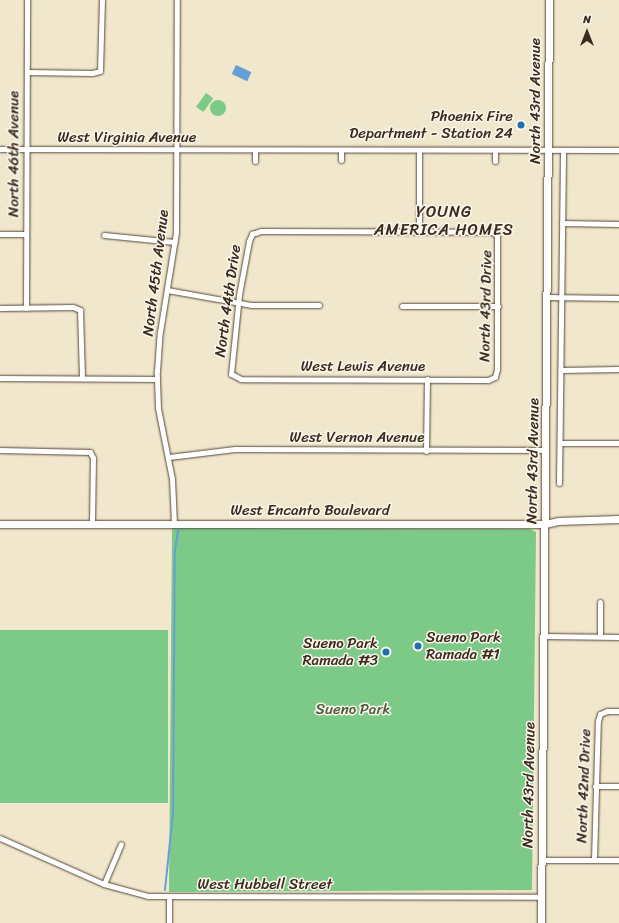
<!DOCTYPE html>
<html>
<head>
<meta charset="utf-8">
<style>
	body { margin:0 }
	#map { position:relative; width:619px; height:923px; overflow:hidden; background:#f0e7cc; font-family:Sriracha,sans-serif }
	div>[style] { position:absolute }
	.green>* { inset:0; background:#7cc988; transform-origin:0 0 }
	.round { border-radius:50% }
	.water>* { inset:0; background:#679ed5; transform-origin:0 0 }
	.stream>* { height:2px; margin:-1px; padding:0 1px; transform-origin:1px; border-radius:1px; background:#679ed5 }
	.roads { filter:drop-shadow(0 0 1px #564638) drop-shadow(0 0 1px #564638) }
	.street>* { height:5px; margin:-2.5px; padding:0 2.5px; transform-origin:2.5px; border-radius:2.5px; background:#fff }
	.secondary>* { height:7px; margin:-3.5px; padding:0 3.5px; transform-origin:3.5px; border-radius:3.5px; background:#fff }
	.dots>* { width:11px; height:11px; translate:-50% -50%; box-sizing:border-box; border:2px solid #fbf7ec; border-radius:50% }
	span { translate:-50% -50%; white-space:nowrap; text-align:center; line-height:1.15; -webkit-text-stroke:3px #fbf7ec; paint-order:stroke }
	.street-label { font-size:15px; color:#3b2a1e }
	.poi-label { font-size:15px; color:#3b2a1e }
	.right { translate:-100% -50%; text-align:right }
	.left { translate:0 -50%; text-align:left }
	.park-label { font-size:15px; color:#4e5a3e }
	.neighbourhood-label { font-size:16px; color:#3b2a1e; letter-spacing:1px }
	.north { position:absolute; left:567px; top:12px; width:40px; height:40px; -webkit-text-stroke:3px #fbf7ec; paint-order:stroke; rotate:0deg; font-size:11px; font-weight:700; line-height:16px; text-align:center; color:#3b2a1e }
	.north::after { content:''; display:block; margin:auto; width:14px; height:18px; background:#3b2a1e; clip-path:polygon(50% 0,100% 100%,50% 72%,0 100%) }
</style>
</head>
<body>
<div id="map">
	<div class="green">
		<i style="left:206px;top:93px;width:9px;height:17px;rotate:36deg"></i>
		<i class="round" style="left:210px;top:100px;width:16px;height:16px"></i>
		<i style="clip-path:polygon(172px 528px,529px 529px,536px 532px,532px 890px,169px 892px)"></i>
		<i style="left:0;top:630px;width:168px;height:173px"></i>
	</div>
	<div class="water">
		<i style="left:236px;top:65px;width:17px;height:10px;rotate:25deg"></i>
	</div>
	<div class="stream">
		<i style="left:165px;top:890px;width:78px;rotate:-84.1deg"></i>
		<i style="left:173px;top:812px;width:262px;rotate:-89.6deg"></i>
		<i style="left:175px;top:550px;width:20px;rotate:-81deg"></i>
	</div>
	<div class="roads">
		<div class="street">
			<i style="left:27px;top:72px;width:65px;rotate:0.9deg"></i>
			<i style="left:92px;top:73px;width:8px;rotate:-14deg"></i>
			<i style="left:100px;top:71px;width:71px;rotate:-88.4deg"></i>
			<i style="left:0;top:149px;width:619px;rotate:0.09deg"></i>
			<i style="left:255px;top:150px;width:11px;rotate:90deg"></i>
			<i style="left:341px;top:150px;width:10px;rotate:90deg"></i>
			<i style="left:495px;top:150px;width:11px;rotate:90deg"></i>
			<i style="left:562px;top:223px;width:57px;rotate:1deg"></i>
			<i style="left:261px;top:231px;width:231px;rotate:0.2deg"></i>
			<i style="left:492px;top:232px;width:6px;rotate:31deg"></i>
			<i style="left:497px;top:235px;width:134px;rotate:90deg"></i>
			<i style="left:497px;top:369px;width:8px;rotate:104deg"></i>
			<i style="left:495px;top:377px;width:8px;rotate:157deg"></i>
			<i style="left:488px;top:380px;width:247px;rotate:-179.8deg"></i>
			<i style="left:241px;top:379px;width:11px;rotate:-153deg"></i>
			<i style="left:231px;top:374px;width:79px;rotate:-84.2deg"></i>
			<i style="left:239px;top:295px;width:55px;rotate:-79.5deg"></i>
			<i style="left:249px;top:241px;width:8px;rotate:-67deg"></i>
			<i style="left:252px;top:234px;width:9px;rotate:-18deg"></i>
			<i style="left:419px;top:232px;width:82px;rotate:-90deg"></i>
			<i style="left:0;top:234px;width:26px"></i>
			<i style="left:104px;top:235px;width:71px;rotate:5.6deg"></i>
			<i style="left:167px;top:290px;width:85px;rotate:10.1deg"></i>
			<i style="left:251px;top:305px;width:68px"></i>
			<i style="left:547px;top:297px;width:72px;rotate:0.8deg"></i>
			<i style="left:402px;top:306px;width:96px"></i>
			<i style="left:0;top:308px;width:73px;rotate:-0.8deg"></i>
			<i style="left:73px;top:307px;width:8px;rotate:23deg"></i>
			<i style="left:80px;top:310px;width:68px;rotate:88.3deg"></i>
			<i style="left:26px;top:308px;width:308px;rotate:-89.8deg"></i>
			<i style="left:561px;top:370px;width:58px;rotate:-1deg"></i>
			<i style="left:0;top:378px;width:157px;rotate:0.4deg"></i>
			<i style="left:560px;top:443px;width:59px"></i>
			<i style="left:0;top:450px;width:90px;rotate:1.3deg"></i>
			<i style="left:90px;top:452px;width:7px;rotate:63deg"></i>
			<i style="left:93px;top:458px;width:65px;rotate:90.9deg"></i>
			<i style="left:426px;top:451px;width:72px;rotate:-89.2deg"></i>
			<i style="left:169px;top:457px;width:66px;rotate:-6.9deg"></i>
			<i style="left:235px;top:449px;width:311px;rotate:0.2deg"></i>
			<i style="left:559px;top:483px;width:333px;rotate:-89.3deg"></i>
			<i style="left:174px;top:523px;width:44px;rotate:-92.6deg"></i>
			<i style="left:172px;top:479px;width:72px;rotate:-101.2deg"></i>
			<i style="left:158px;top:408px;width:37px;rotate:-92deg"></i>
			<i style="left:157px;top:371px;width:39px;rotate:-86deg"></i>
			<i style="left:160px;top:332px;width:101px;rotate:-80.9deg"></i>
			<i style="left:176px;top:232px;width:232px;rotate:-89.8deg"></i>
			<i style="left:544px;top:636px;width:75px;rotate:0.8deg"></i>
			<i style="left:600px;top:636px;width:34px;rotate:-90deg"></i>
			<i style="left:595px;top:786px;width:24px"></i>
			<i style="left:0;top:838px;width:114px;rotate:23.9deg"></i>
			<i style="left:104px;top:884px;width:46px;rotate:15.3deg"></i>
			<i style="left:148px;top:896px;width:393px;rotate:0.1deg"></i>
			<i style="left:542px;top:860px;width:77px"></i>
			<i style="left:594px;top:860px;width:139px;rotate:-88.4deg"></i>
			<i style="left:598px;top:721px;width:7px;rotate:-74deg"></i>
			<i style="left:600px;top:714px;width:8px;rotate:-23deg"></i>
			<i style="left:607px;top:711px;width:12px"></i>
			<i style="left:104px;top:884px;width:43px;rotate:-67deg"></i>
			<i style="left:169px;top:923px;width:26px;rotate:-90deg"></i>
		</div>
		<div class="secondary">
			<i style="left:0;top:524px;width:545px"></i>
			<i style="left:545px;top:524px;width:13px;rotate:-13deg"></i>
			<i style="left:558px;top:521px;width:61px;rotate:-1.9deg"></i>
			<i style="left:541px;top:923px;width:923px;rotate:-89.5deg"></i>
		</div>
	</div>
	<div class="dots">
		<i style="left:521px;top:125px;background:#1f6fb2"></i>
		<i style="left:418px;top:646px;background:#1f6fb2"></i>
		<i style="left:386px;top:652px;background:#1f6fb2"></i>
	</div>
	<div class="street-label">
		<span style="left:536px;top:101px;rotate:-90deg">North 43rd Avenue</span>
		<span style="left:127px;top:138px">West Virginia Avenue</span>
		<span style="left:14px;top:154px;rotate:-90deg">North 46th Avenue</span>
		<span style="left:156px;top:273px;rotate:-83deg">North 45th Avenue</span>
		<span style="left:228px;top:301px;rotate:-82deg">North 44th Drive</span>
		<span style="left:486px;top:306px;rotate:-89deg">North 43rd Drive</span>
		<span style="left:363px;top:367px">West Lewis Avenue</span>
		<span style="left:357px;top:438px">West Vernon Avenue</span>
		<span style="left:533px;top:461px;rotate:-89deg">North 43rd Avenue</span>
		<span style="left:310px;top:511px">West Encanto Boulevard</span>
		<span style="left:529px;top:785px;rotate:-89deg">North 43rd Avenue</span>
		<span style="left:584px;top:786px;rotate:-88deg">North 42nd Drive</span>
		<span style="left:265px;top:885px">West Hubbell Street</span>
	</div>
	<div class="poi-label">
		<span class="right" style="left:513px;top:125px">Phoenix Fire<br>Department - Station 24</span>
		<span class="left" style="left:426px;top:646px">Sueno Park<br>Ramada #1</span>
		<span class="right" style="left:378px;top:652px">Sueno Park<br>Ramada #3</span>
	</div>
	<div class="park-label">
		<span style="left:353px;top:710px">Sueno Park</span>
	</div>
	<div class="neighbourhood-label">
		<span style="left:444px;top:221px">YOUNG<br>AMERICA HOMES</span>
	</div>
	<div class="north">N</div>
</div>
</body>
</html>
